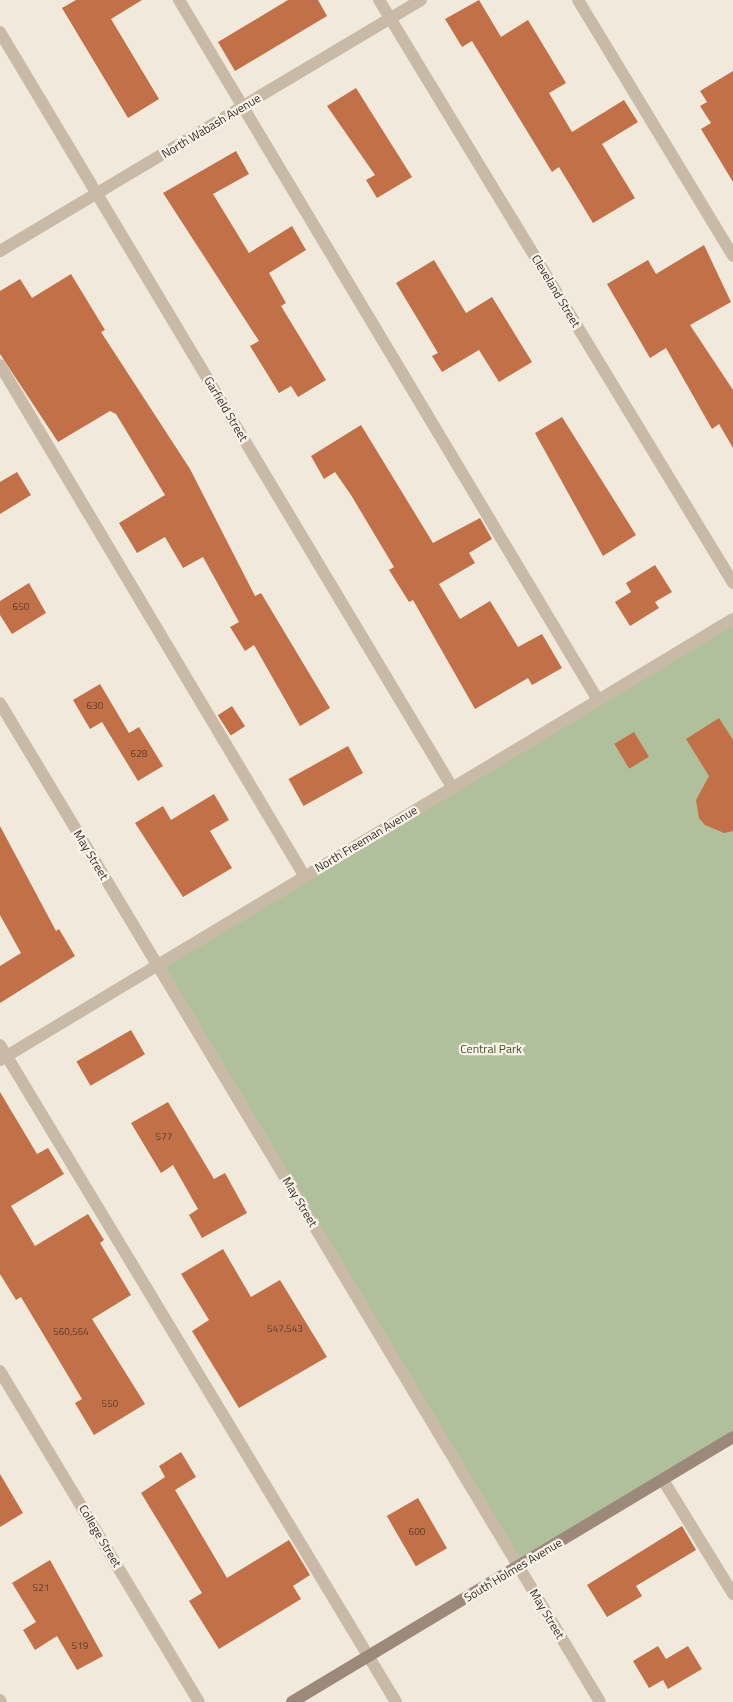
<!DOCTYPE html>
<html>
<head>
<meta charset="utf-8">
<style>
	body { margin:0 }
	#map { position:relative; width:733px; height:1702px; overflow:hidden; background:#f1e9dc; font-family:"Titillium Web",sans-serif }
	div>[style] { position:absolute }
	.green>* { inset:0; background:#b1c09c }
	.building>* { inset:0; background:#c27048; transform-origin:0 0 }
	.service>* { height:12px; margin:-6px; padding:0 6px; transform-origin:6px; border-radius:6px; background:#c9baa8 }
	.minor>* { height:12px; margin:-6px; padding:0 6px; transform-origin:6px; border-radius:6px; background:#c9baa8 }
	.secondary>* { height:12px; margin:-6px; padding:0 6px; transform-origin:6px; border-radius:6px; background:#9c8979 }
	span { translate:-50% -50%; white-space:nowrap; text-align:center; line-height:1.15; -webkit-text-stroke:4.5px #f9f2e8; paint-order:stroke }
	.number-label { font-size:10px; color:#593e30 }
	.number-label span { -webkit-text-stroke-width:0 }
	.street-label { font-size:12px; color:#362d28 }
	.park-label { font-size:12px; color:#42532c }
</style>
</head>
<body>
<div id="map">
	<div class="green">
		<i style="clip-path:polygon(733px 620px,733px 1436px,519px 1566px,158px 967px)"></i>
	</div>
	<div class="building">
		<i style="clip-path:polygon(76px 0,142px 0,111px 19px,159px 99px,128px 118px,62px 8px)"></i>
		<i style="clip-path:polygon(288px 0,318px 0,327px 16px,235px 71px,218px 42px)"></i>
		<i style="clip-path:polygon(479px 0,501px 37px,528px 20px,566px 83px,549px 93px,572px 132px,624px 100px,638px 122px,602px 144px,635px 198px,593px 223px,559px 167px,552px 172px,472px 41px,462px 47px,445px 19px)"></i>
		<i style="clip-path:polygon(733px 71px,733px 182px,701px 129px,711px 123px,700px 106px,707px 102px,700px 91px)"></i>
		<i style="clip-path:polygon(356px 88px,412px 177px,377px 198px,366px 180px,375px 175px,327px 106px)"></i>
		<i style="clip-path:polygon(236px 151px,249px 174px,213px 194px,249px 253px,292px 226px,306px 250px,269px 273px,286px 303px,281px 306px,326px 380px,298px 397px,291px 386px,279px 393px,250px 346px,259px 341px,163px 193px)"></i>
		<i style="clip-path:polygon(704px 245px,731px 302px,690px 325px,733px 390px,733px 448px,719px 424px,712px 429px,666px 348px,650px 358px,607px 284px,648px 260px,656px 274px)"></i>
		<i style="clip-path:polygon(434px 260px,466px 313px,492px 297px,532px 362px,499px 382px,479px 350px,442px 372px,432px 356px,438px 353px,396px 283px)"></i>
		<i style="clip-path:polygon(71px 274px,105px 330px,101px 332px,190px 469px,255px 596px,261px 593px,330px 708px,300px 726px,254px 645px,245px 651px,230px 627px,239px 622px,203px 557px,183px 568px,165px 537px,137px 553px,119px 523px,165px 495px,116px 414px,110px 411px,58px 442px,0 354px,0 291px,20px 279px,32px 298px)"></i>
		<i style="clip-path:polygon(562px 417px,636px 535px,603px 556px,535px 433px)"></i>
		<i style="clip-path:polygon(361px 425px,433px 543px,480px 518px,492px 539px,469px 553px,475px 563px,439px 584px,460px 619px,490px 601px,518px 647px,542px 634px,562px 668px,532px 685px,528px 678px,475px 709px,413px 600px,409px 602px,389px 570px,394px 567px,351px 495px,335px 472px,324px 479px,311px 456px)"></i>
		<i style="clip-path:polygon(17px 472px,31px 495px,0 514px,0 482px)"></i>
		<i style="clip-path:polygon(655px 565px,672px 592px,655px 602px,659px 608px,630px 626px,615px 602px,631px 592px,626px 583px)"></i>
		<i style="clip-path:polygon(29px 583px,46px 613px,12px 634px,0 615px,0 601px)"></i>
		<i style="clip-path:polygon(100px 684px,129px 733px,139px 727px,163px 766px,138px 781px,102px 722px,90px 729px,73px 700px)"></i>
		<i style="left:232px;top:706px;width:24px;height:17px;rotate:57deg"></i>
		<i style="clip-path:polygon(719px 718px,733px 740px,733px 831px,724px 833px,705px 825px,699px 818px,696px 800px,709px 776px,686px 739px)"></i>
		<i style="left:634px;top:732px;width:29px;height:23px;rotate:59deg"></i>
		<i style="left:348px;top:746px;width:31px;height:68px;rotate:61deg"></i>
		<i style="clip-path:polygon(214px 794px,229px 820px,210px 831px,232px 868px,183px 897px,135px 823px,163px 806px,171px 820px)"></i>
		<i style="clip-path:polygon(0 826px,56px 931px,59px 929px,75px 956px,0 1003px,0 966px,21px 953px,0 915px)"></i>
		<i style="left:131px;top:1030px;width:28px;height:63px;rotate:60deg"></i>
		<i style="clip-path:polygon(0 1092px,37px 1154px,48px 1148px,64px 1174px,11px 1206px,35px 1246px,88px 1214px,104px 1240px,100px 1243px,131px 1295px,92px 1319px,145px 1404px,94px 1435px,75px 1403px,82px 1399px,21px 1297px,16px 1300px,0 1274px)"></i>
		<i style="clip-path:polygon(168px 1102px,214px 1179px,225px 1173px,247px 1213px,202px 1238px,189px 1215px,198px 1209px,173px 1165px,161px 1173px,131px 1123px)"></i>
		<i style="clip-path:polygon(223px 1249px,251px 1297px,280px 1280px,327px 1357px,239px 1408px,192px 1331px,209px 1320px,181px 1274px)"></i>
		<i style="clip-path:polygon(181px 1452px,196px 1477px,175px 1490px,227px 1578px,289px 1540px,310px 1575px,293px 1586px,301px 1599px,219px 1649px,189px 1601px,202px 1593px,141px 1493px,165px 1477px,159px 1466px)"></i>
		<i style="clip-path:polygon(0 1474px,23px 1513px,0 1527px)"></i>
		<i style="left:418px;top:1498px;width:58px;height:36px;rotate:60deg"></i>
		<i style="clip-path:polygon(682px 1526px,696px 1550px,636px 1586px,642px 1596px,607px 1617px,587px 1585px)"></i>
		<i style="clip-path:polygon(50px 1560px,103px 1656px,77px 1670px,57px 1636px,35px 1650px,23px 1630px,36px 1622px,12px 1583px)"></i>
		<i style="clip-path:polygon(658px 1646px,666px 1659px,688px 1646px,702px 1669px,668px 1689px,663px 1680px,649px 1688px,633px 1661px)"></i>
	</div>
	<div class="service">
		<i style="left:179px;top:0;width:816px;rotate:59.1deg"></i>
		<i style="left:578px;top:0;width:299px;rotate:58.8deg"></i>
		<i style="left:0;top:365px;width:596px;rotate:59.22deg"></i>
		<i style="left:0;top:1045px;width:767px;rotate:58.92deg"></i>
		<i style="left:663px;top:1480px;width:134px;rotate:58.4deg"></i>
		<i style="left:0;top:1700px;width:2px;rotate:63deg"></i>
	</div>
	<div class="minor">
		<i style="left:379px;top:0;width:682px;rotate:58.73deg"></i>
		<i style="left:0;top:32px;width:880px;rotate:59.09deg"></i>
		<i style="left:0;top:251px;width:490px;rotate:-30.8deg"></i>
		<i style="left:0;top:703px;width:1165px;rotate:59.01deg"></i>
		<i style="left:0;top:1060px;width:855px;rotate:-31.03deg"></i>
		<i style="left:0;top:1371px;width:386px;rotate:59deg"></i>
	</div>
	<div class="secondary">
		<i style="left:292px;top:1702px;width:514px;rotate:-31deg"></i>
	</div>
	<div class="number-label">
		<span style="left:21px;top:607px">650</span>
		<span style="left:95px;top:706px">630</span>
		<span style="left:139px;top:754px">628</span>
		<span style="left:164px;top:1137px">577</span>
		<span style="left:285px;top:1329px">547,543</span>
		<span style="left:71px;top:1332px">560,564</span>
		<span style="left:110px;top:1404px">550</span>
		<span style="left:417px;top:1532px">600</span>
		<span style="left:41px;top:1588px">521</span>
		<span style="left:80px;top:1646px">519</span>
	</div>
	<div class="street-label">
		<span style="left:211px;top:126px;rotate:-31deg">North Wabash Avenue</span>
		<span style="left:556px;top:291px;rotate:59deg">Cleveland Street</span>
		<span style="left:226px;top:409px;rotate:59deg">Garfield Street</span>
		<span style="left:366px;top:839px;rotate:-31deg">North Freeman Avenue</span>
		<span style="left:91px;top:855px;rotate:59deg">May Street</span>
		<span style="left:300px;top:1202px;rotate:59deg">May Street</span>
		<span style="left:100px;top:1536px;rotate:59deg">College Street</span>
		<span style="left:513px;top:1570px;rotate:-31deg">South Holmes Avenue</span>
		<span style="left:547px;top:1614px;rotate:59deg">May Street</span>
	</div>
	<div class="park-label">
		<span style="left:491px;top:1049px">Central Park</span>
	</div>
</div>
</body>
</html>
